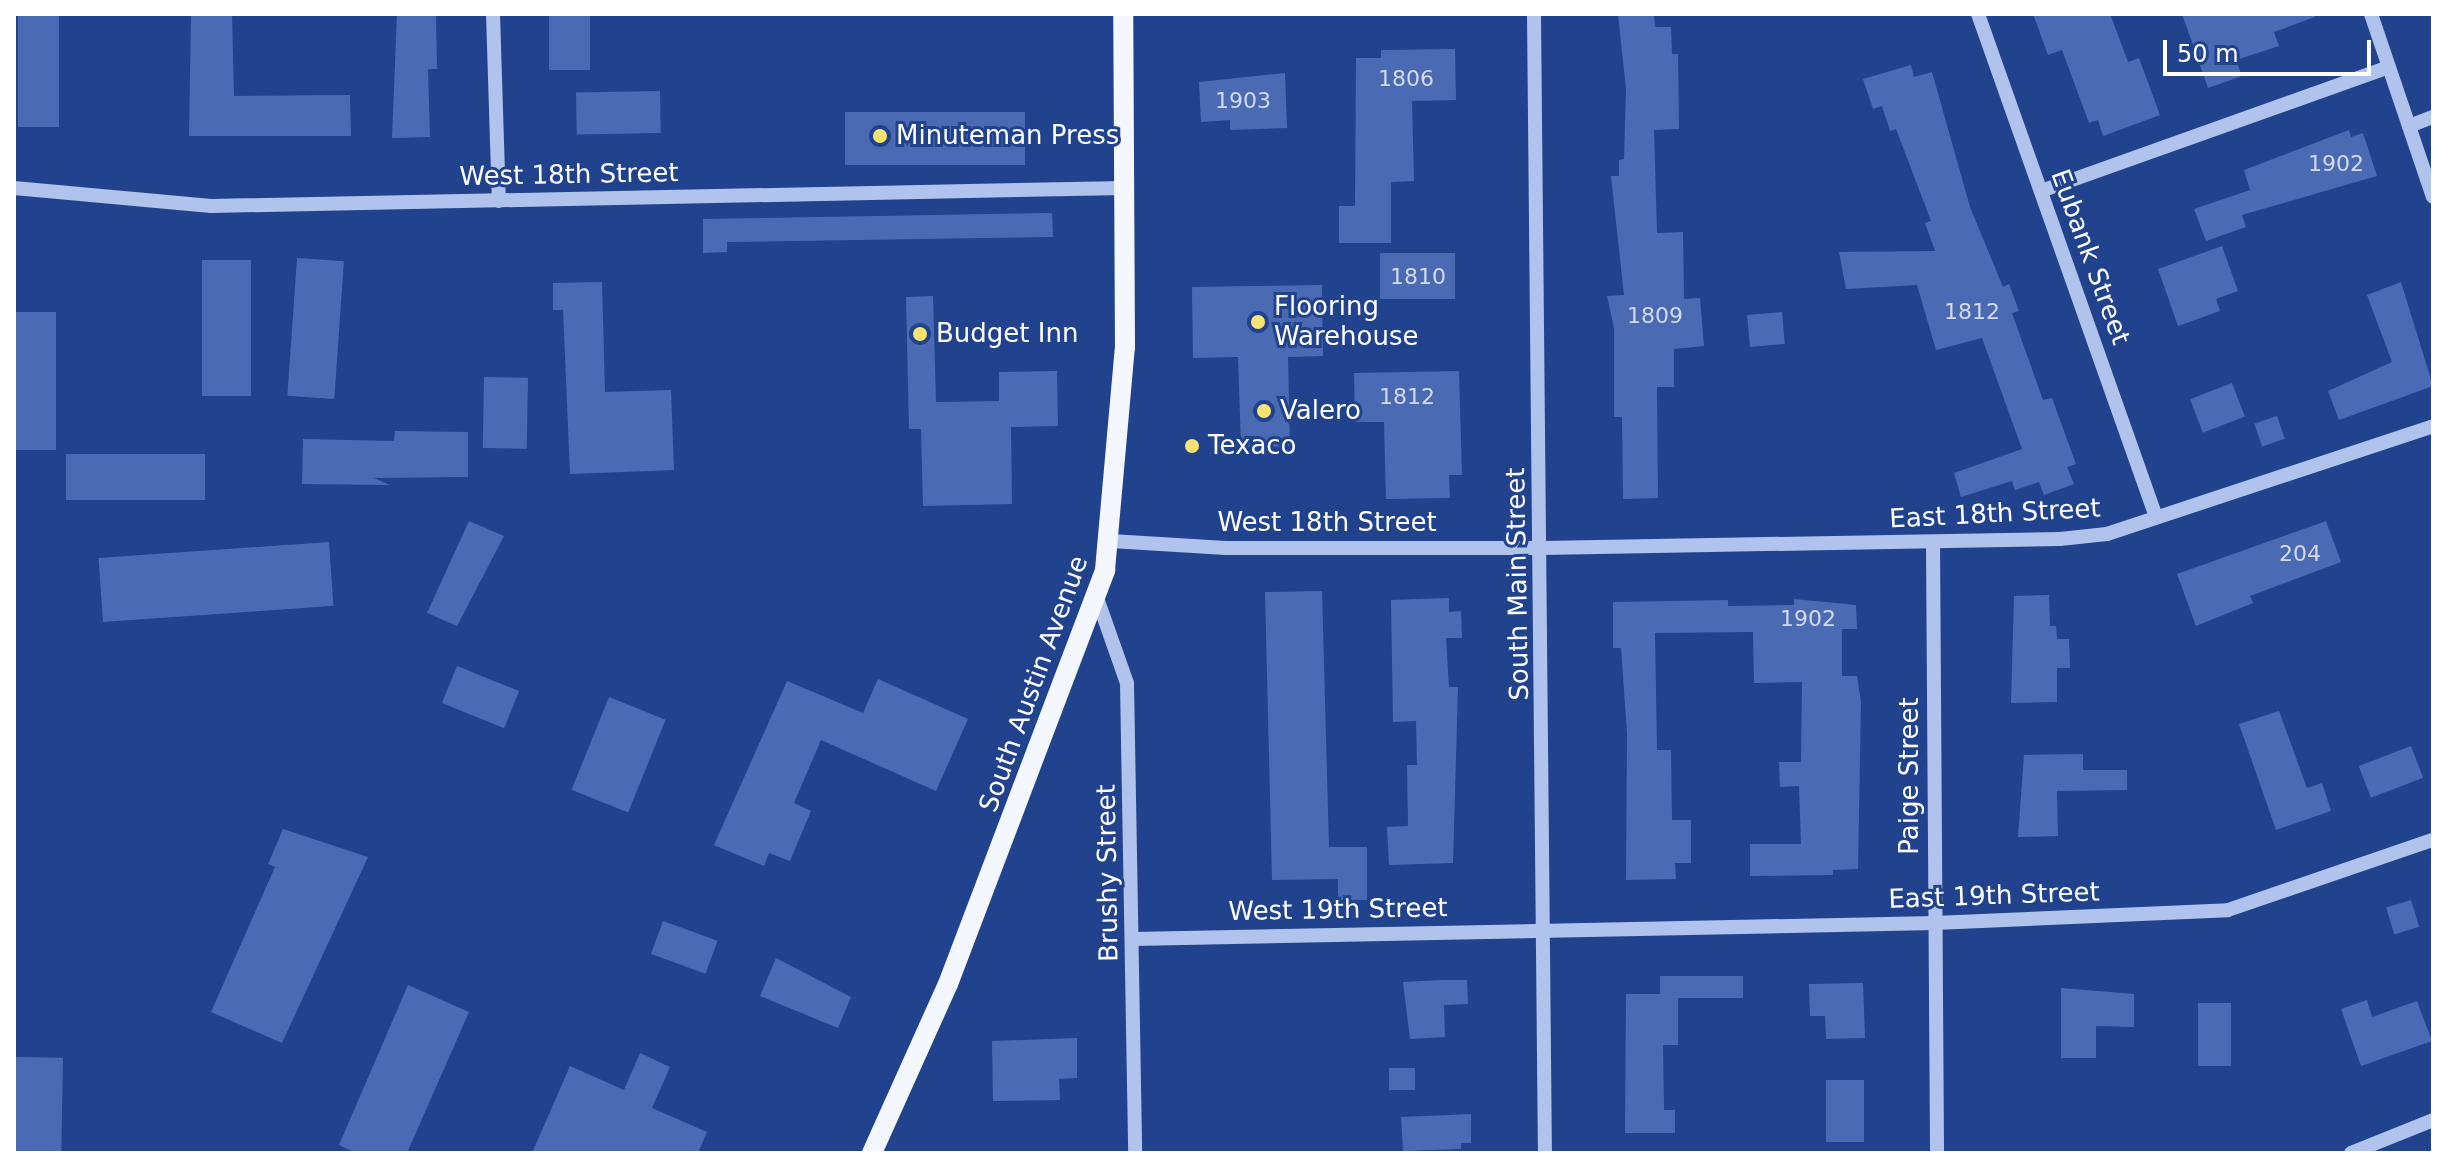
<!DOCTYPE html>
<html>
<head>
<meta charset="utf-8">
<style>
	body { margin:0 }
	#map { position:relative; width:2447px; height:1167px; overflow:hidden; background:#21428d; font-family:"DejaVu Sans",sans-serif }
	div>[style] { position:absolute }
	.building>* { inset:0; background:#4a6bb4; transform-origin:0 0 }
	.minor>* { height:14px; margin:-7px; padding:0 7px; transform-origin:7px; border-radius:7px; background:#b0c3ec }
	.major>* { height:20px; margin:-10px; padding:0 10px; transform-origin:10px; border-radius:10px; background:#f5f7ff }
	.dots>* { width:22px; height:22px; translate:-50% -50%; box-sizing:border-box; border:4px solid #21428d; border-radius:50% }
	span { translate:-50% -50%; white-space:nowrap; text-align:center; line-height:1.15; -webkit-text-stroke:6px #21428d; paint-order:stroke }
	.number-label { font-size:22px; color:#d2daec }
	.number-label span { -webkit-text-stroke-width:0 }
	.poi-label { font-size:26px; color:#fff }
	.left { translate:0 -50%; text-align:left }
	.street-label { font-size:26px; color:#fff }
	.frame { position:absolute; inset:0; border:16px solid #fff; pointer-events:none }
	.scale { position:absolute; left:2163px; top:40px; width:208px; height:36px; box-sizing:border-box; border:4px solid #fff; border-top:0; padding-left:10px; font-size:24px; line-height:28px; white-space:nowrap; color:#fff; -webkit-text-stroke:6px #21428d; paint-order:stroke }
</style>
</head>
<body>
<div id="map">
	<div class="building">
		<i style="left:18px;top:14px;width:41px;height:113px"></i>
		<i style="clip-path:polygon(191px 14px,232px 14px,234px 96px,350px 95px,351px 136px,189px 136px)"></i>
		<i style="clip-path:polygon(397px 14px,436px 14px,437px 69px,428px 69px,430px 137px,392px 138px)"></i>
		<i style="left:549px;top:14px;width:41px;height:56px"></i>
		<i style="clip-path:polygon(1618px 14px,1654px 14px,1655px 27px,1671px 27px,1672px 54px,1678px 54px,1679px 129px,1654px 130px,1657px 233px,1683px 232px,1684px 299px,1700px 298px,1704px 346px,1674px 349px,1674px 387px,1657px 387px,1658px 498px,1623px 499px,1622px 417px,1614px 417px,1614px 328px,1607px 296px,1624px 295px,1611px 176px,1619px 176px,1619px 160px,1624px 159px,1626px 89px)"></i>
		<i style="clip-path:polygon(2033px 14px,2110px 14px,2128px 62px,2139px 58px,2160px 115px,2103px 136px,2098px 120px,2089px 123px,2062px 50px,2048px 55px)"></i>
		<i style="clip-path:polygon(2182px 14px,2314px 14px,2315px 17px,2274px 32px,2279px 46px,2236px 60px,2242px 76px,2208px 88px)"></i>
		<i style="clip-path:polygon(1455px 49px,1456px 100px,1412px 101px,1414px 181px,1391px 182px,1391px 243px,1339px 243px,1339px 206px,1355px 206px,1356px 58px,1381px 58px,1381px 50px)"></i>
		<i style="clip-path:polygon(1911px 65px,1914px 77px,1932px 72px,1970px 207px,2003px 287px,2009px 284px,2019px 311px,2012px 313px,2043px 400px,2052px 398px,2076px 464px,2067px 467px,2074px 484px,2044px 495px,2039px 482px,2015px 490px,2012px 481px,1961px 497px,1954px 473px,2022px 449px,1982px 338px,1936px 350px,1917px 285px,1846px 289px,1839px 252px,1935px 251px,1925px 223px,1931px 221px,1896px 129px,1890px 131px,1882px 106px,1873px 109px,1863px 79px)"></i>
		<i style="clip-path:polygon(1285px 73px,1287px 128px,1230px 130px,1230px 120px,1201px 122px,1199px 82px)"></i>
		<i style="left:660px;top:91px;width:42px;height:84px;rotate:89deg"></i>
		<i style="left:845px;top:112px;width:180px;height:53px"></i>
		<i style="clip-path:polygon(2349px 130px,2351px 137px,2363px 133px,2377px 176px,2242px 215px,2246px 227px,2206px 241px,2194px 209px,2250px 190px,2244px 170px)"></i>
		<i style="clip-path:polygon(1052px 213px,1053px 237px,727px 242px,727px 252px,703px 253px,703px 219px)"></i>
		<i style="clip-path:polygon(2222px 246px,2238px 291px,2216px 299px,2220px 311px,2178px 326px,2158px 269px)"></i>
		<i style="left:1455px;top:253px;width:46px;height:75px;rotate:90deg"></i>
		<i style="left:297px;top:258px;width:47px;height:138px;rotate:4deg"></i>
		<i style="left:202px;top:260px;width:49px;height:136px"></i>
		<i style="clip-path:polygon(602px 282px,605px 392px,671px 390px,674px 470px,570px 474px,563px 310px,553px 310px,553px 283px)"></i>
		<i style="clip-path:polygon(2401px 282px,2433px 386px,2339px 420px,2328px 391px,2392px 362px,2367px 295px)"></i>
		<i style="clip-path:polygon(1322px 285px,1323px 356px,1288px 357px,1290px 446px,1241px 447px,1238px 357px,1193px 358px,1192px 287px)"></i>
		<i style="clip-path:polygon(933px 296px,936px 402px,999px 401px,999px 372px,1057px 371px,1058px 426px,1011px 427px,1012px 504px,923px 506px,921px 429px,909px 429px,906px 297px)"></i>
		<i style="left:14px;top:312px;width:42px;height:138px"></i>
		<i style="left:1782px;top:312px;width:32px;height:35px;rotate:85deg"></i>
		<i style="clip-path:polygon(1459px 371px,1462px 475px,1449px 475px,1450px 498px,1386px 499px,1384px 422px,1355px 422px,1354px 373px)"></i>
		<i style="left:484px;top:377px;width:44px;height:71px;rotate:1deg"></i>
		<i style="left:2232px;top:383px;width:36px;height:45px;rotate:69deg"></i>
		<i style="left:2277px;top:416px;width:24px;height:24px;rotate:71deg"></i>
		<i style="clip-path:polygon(395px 431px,468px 432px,468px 477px,374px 478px,390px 485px,302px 484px,303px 439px,394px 441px)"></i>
		<i style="left:66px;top:454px;width:139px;height:46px"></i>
		<i style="clip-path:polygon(469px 521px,504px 536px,457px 626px,427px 613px)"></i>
		<i style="clip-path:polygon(2326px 521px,2341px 562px,2250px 596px,2253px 603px,2196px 626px,2177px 574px)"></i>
		<i style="left:329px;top:542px;width:64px;height:231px;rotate:86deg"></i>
		<i style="clip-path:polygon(1322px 591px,1329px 847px,1367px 847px,1367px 900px,1338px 900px,1338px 879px,1272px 880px,1265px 592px)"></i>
		<i style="clip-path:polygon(2049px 595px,2050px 626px,2056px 626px,2057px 639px,2069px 639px,2070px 668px,2057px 668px,2057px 702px,2011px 703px,2014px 596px)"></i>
		<i style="clip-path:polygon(1449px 598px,1449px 612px,1461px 611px,1462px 638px,1446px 638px,1449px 687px,1458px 687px,1453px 863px,1389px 865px,1387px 827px,1408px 826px,1407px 765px,1417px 765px,1416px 721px,1393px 722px,1391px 600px)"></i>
		<i style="clip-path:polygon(1794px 599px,1856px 605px,1857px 629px,1842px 629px,1842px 676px,1857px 676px,1861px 702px,1858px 869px,1833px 870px,1833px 875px,1750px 876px,1750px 844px,1801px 844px,1799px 786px,1780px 787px,1779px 762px,1801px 762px,1802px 682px,1754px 683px,1753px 632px,1655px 633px,1657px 750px,1671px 750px,1672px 820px,1691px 820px,1691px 863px,1675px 863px,1676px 879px,1626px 880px,1627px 733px,1621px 648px,1613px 648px,1613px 602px,1728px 600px,1728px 606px,1794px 605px)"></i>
		<i style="left:457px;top:666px;width:67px;height:40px;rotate:22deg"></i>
		<i style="clip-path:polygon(878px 679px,968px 719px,936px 791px,821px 740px,794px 803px,811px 811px,790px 861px,769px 853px,764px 866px,714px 845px,787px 681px,863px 713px)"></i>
		<i style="left:609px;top:697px;width:61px;height:100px;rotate:22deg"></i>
		<i style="clip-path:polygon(2279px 711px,2307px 788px,2322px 783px,2331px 811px,2276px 830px,2239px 724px)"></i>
		<i style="left:2411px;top:746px;width:34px;height:56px;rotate:69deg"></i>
		<i style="clip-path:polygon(2083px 754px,2083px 770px,2127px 770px,2127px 790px,2057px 791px,2058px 836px,2018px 837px,2024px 755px)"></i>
		<i style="clip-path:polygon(283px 829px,368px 857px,282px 1043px,211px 1012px,275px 867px,268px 864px)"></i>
		<i style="left:2411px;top:900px;width:28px;height:26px;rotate:73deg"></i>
		<i style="left:663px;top:921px;width:58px;height:35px;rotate:20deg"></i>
		<i style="clip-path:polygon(776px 958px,851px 997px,838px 1028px,760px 996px)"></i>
		<i style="clip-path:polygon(1660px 976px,1743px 976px,1743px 998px,1678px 998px,1678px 1045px,1663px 1045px,1664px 1110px,1675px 1110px,1675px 1133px,1625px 1133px,1626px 994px,1660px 994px)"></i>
		<i style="clip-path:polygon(1440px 980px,1467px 980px,1468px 1004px,1444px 1005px,1445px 1037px,1410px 1039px,1403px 982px)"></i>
		<i style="clip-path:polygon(1863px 983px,1865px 1038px,1826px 1039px,1825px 1016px,1810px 1016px,1809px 984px)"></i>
		<i style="clip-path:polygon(408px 985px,469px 1012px,407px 1153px,356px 1153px,339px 1145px)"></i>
		<i style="clip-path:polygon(2061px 988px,2134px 994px,2134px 1027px,2096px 1026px,2096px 1058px,2061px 1058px)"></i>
		<i style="clip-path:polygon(2367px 1000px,2372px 1017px,2417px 1001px,2432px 1041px,2361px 1066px,2341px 1009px)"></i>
		<i style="left:2198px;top:1003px;width:33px;height:63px"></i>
		<i style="clip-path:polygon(1077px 1038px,1077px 1078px,1059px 1079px,1060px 1100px,993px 1101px,992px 1041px)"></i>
		<i style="clip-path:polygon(640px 1053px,670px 1067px,652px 1108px,707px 1132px,698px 1153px,532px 1153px,570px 1066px,624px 1090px)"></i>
		<i style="left:14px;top:1057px;width:49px;height:96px;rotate:1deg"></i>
		<i style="left:1389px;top:1068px;width:26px;height:22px"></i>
		<i style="left:1826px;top:1080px;width:38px;height:62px"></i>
		<i style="clip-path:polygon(1471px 1114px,1471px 1143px,1461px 1143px,1461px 1149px,1403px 1151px,1401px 1117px)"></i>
	</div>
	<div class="minor">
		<i style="left:493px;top:14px;width:187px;rotate:88.2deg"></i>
		<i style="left:1534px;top:14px;width:1139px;rotate:89.45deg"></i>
		<i style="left:1978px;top:14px;width:534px;rotate:70.51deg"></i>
		<i style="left:2371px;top:14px;width:193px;rotate:71.3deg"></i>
		<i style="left:2409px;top:126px;width:26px;rotate:-21deg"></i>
		<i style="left:14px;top:188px;width:198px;rotate:5.2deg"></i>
		<i style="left:211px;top:206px;width:914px;rotate:-1.13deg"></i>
		<i style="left:2041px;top:191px;width:369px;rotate:-19.6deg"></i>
		<i style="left:1111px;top:541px;width:115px;rotate:3.5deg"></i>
		<i style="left:1226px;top:548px;width:316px"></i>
		<i style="left:1542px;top:548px;width:518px;rotate:-1deg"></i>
		<i style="left:2060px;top:539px;width:47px;rotate:-6.1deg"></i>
		<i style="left:2107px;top:534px;width:343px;rotate:-18.3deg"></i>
		<i style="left:1933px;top:543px;width:610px;rotate:89.62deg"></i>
		<i style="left:1097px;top:598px;width:90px;rotate:70.6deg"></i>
		<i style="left:1127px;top:683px;width:470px;rotate:89deg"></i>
		<i style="left:1133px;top:939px;width:802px;rotate:-1.14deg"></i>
		<i style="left:1935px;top:923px;width:293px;rotate:-2.5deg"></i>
		<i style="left:2228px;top:910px;width:217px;rotate:-18.9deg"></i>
		<i style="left:2351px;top:1153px;width:88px;rotate:-21.9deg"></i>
	</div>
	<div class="major">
		<i style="left:872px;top:1153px;width:185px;rotate:-65.8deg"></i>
		<i style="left:948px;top:984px;width:443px;rotate:-69.2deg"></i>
		<i style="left:1105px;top:570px;width:223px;rotate:-84.9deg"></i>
		<i style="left:1125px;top:348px;width:334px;rotate:-90.3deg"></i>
	</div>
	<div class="dots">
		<i style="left:880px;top:136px;background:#f8e372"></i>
		<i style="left:1258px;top:322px;background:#f8e372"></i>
		<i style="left:920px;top:334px;background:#f8e372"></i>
		<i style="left:1264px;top:411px;background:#f8e372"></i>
		<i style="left:1192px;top:446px;background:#f8e372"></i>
	</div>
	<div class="number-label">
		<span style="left:1406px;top:79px">1806</span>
		<span style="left:1243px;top:101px">1903</span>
		<span style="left:2336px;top:164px">1902</span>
		<span style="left:1418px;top:277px">1810</span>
		<span style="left:1972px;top:312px">1812</span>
		<span style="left:1655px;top:316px">1809</span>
		<span style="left:1407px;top:397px">1812</span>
		<span style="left:2300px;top:554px">204</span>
		<span style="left:1808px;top:619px">1902</span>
	</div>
	<div class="poi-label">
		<span class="left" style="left:896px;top:136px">Minuteman Press</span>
		<span class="left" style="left:1274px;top:322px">Flooring<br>Warehouse</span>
		<span class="left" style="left:936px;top:334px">Budget Inn</span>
		<span class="left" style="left:1280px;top:411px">Valero</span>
		<span class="left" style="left:1208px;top:446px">Texaco</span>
	</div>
	<div class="street-label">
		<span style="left:569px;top:175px;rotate:-1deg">West 18th Street</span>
		<span style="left:2090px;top:257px;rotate:70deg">Eubank Street</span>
		<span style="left:1995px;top:514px;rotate:-3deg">East 18th Street</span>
		<span style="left:1327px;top:523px">West 18th Street</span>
		<span style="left:1518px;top:584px;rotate:-91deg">South Main Street</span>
		<span style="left:1034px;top:684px;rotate:-70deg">South Austin Avenue</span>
		<span style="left:1910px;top:776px;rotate:-90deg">Paige Street</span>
		<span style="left:1108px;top:873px;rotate:-91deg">Brushy Street</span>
		<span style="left:1994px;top:896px;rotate:-2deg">East 19th Street</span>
		<span style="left:1338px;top:910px;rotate:-1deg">West 19th Street</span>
	</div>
	<div class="frame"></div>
	<div class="scale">50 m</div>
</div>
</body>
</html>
